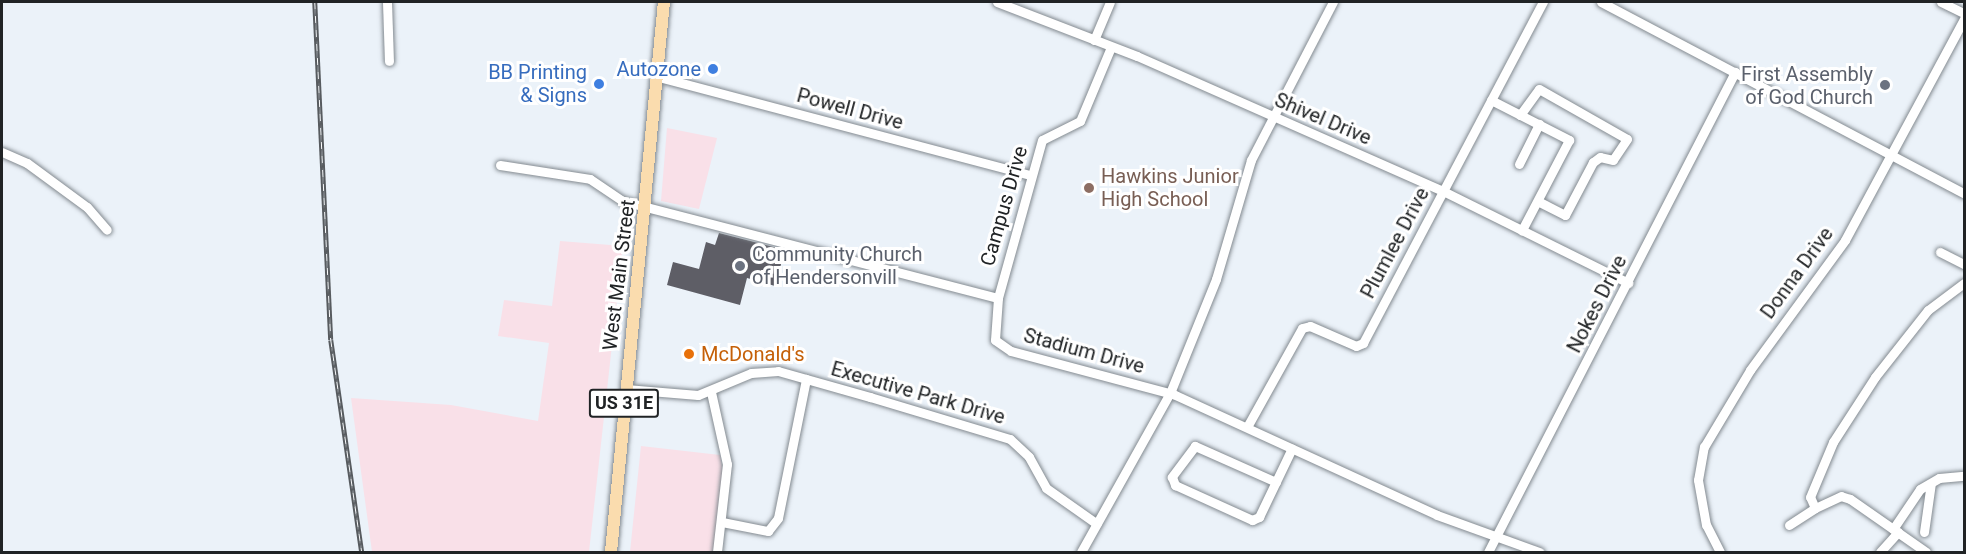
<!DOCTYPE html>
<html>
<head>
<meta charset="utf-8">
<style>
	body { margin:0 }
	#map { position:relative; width:1966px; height:554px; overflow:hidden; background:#ebf2f9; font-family:Roboto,sans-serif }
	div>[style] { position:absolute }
	.commercial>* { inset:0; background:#f9e0e8 }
	.building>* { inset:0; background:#5e5e66 }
	.roads { filter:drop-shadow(0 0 2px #838a90) drop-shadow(0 0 2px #838a90) }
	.minor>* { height:9px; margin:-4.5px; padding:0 4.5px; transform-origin:4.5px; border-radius:4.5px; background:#fff }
	.major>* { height:12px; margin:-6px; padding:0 6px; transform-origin:6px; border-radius:6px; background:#fadcae }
	.rail>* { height:4.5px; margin-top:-2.25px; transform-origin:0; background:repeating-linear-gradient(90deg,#fff 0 7px,#575b5f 0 14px); box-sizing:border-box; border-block:2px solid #575b5f }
	.dots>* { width:16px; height:16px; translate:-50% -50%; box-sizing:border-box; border:3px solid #fff; border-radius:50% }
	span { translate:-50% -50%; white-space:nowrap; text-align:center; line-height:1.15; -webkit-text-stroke:6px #fff; paint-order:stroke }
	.shield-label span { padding:2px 4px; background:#fff; border:2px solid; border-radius:4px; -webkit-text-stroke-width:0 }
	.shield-label { font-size:18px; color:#202325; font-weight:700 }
	.shop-label { font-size:20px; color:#366cbe }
	.right { translate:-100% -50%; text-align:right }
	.worship-label { font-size:20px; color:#5b616d }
	.left { translate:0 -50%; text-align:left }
	.street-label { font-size:20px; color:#202325 }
	.education-label { font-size:20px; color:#785e54 }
	.food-label { font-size:20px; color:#c56008 }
	.frame { position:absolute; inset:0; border:3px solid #202325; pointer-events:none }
</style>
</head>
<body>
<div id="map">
	<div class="commercial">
		<i style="clip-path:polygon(667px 128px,717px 138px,699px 209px,661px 201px)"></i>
		<i style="clip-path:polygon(560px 241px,623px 246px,589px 552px,372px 552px,351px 398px,451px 405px,538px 421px,549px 343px,498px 336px,504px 300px,552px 306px)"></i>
		<i style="clip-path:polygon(641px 446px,720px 455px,723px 471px,714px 552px,630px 552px)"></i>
	</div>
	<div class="building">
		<i style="clip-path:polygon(719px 233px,785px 250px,775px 286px,747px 278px,740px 305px,667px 285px,673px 262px,699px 269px,706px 242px,715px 245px)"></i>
	</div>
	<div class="roads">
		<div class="minor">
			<i style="left:387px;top:2px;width:59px;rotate:88.1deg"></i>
			<i style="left:997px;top:2px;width:150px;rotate:21.1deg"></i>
			<i style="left:1137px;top:56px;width:334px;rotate:23.8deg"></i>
			<i style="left:1443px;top:191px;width:207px;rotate:26.4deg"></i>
			<i style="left:1601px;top:2px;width:410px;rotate:27.8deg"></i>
			<i style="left:1941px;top:2px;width:25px;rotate:26deg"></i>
			<i style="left:1094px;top:40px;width:41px;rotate:-67.2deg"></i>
			<i style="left:1111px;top:47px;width:80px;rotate:112.7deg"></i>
			<i style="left:1080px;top:121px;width:42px;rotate:153.4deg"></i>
			<i style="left:1042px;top:140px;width:164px;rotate:105.6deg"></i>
			<i style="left:998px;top:298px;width:42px;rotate:94.1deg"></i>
			<i style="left:995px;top:340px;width:19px;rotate:35deg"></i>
			<i style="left:1011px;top:351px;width:168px;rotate:14.9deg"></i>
			<i style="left:1173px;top:394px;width:290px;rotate:24.6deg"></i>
			<i style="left:1437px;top:515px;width:109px;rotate:19.9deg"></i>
			<i style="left:659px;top:77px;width:385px;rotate:14.8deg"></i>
			<i style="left:1491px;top:100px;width:88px;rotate:27.1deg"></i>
			<i style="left:1569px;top:140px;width:102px;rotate:117.6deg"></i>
			<i style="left:1520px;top:115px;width:32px;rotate:-54deg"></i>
			<i style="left:1539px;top:89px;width:101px;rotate:29.6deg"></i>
			<i style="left:1627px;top:139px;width:25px;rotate:124deg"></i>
			<i style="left:1613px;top:160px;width:13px;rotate:-167deg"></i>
			<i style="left:1600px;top:157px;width:9px;rotate:144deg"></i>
			<i style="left:1593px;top:162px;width:60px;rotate:117.8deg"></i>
			<i style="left:1565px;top:215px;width:30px;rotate:-153deg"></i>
			<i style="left:2px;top:152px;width:27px;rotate:24deg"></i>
			<i style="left:27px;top:163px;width:74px;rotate:36.3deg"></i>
			<i style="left:87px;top:207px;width:30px;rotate:49deg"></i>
			<i style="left:1519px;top:164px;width:45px;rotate:-63.4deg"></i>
			<i style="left:500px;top:165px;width:91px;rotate:8.8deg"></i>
			<i style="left:590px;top:179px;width:40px;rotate:34deg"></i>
			<i style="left:623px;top:201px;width:387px;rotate:14.5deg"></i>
			<i style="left:1940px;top:252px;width:27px;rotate:27deg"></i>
			<i style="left:626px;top:389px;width:72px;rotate:4.8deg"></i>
			<i style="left:698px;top:395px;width:57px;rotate:-22.5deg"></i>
			<i style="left:751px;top:373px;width:27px;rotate:-4deg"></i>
			<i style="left:778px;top:371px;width:96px;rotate:15.8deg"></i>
			<i style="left:870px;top:397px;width:146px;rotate:16.7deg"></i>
			<i style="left:1010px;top:439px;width:26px;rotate:43deg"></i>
			<i style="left:1029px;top:457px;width:35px;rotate:61deg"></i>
			<i style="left:1046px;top:488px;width:62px;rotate:35.2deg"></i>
			<i style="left:711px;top:392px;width:74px;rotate:77.5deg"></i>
			<i style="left:727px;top:464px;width:89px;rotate:96.5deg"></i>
			<i style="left:1247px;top:427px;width:113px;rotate:-60.9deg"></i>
			<i style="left:1302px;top:328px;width:8px;rotate:-14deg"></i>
			<i style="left:1310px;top:326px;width:50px;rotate:23.5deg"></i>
			<i style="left:1356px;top:346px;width:8px;rotate:-23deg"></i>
			<i style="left:1363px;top:343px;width:386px;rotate:-62.2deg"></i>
			<i style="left:1276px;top:482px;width:89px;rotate:-156deg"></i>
			<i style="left:1195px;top:446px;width:39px;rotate:127deg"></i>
			<i style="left:1172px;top:477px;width:9px;rotate:69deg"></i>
			<i style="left:1175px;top:485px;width:85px;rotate:24.4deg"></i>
			<i style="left:1252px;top:520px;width:8px;rotate:-23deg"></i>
			<i style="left:1259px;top:517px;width:76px;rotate:-64.4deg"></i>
			<i style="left:722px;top:522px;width:47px;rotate:11.1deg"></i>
			<i style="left:768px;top:531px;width:16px;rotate:-52deg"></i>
			<i style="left:778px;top:518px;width:142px;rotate:-78.6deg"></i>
			<i style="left:1789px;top:525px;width:31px;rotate:-33deg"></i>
			<i style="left:1893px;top:529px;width:48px;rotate:-56deg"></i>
			<i style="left:1920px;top:489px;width:22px;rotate:-30deg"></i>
			<i style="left:1939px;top:478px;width:25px;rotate:-5deg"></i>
			<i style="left:1924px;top:532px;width:49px;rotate:-81.9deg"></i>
			<i style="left:1081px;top:552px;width:182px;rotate:-60.8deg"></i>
			<i style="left:1170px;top:393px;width:123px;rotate:-68deg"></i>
			<i style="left:1216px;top:279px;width:124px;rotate:-73.6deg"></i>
			<i style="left:1251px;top:160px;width:178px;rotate:-62.6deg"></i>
			<i style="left:1488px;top:552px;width:540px;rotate:-62.77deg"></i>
			<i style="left:1720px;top:552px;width:30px;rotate:-117deg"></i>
			<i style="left:1706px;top:525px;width:46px;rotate:-100.1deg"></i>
			<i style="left:1698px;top:480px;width:34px;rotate:-80deg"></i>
			<i style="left:1704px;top:447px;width:90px;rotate:-59.1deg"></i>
			<i style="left:1750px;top:370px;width:161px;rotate:-53.8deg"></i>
			<i style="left:1845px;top:240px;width:251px;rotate:-61.7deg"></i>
			<i style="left:1880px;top:552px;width:27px;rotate:-48deg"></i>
			<i style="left:1926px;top:552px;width:93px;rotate:-145.1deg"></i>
			<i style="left:1850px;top:499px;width:9px;rotate:-162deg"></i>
			<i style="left:1841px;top:496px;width:29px;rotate:155deg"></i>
			<i style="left:1815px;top:508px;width:12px;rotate:-114deg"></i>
			<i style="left:1810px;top:497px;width:60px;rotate:-67.3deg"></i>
			<i style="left:1833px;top:442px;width:77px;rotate:-57.1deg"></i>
			<i style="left:1875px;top:377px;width:85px;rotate:-51.7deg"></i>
			<i style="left:1928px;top:310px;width:45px;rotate:-36.9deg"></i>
		</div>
		<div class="major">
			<i style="left:611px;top:552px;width:553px;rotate:-84.5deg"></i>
		</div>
	</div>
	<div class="rail">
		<i style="left:315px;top:2px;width:338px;rotate:87.3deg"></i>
		<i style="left:331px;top:340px;width:214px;rotate:81.7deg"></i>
	</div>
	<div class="dots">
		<i style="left:713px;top:69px;background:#3f7fe0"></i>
		<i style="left:599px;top:84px;background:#3f7fe0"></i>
		<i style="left:1885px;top:85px;background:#6b7280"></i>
		<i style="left:1089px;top:188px;background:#8d6e63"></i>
		<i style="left:740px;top:266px;background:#6b7280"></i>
		<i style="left:689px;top:354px;background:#e8710a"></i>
	</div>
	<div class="shield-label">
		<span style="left:624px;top:403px">US 31E</span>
	</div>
	<div class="shop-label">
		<span class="right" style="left:701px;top:69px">Autozone</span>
		<span class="right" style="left:587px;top:84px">BB Printing<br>&amp; Signs</span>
	</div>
	<div class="worship-label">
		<span class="right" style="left:1873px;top:86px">First Assembly<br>of God Church</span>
		<span class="left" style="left:752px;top:266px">Community Church<br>of Hendersonvill</span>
	</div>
	<div class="street-label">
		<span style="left:850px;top:109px;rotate:15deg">Powell Drive</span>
		<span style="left:1323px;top:119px;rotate:23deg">Shivel Drive</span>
		<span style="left:1004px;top:206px;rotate:-74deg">Campus Drive</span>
		<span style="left:1395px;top:243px;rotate:-62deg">Plumlee Drive</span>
		<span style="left:1797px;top:273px;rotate:-54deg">Donna Drive</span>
		<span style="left:619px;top:275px;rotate:-83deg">West Main Street</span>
		<span style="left:1597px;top:304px;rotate:-63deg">Nokes Drive</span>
		<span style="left:1084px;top:351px;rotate:15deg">Stadium Drive</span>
		<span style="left:918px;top:393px;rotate:16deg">Executive Park Drive</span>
	</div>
	<div class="education-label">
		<span class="left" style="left:1101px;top:188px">Hawkins Junior<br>High School</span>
	</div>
	<div class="food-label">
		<span class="left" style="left:701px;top:354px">McDonald's</span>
	</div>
	<div class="frame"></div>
</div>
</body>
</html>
